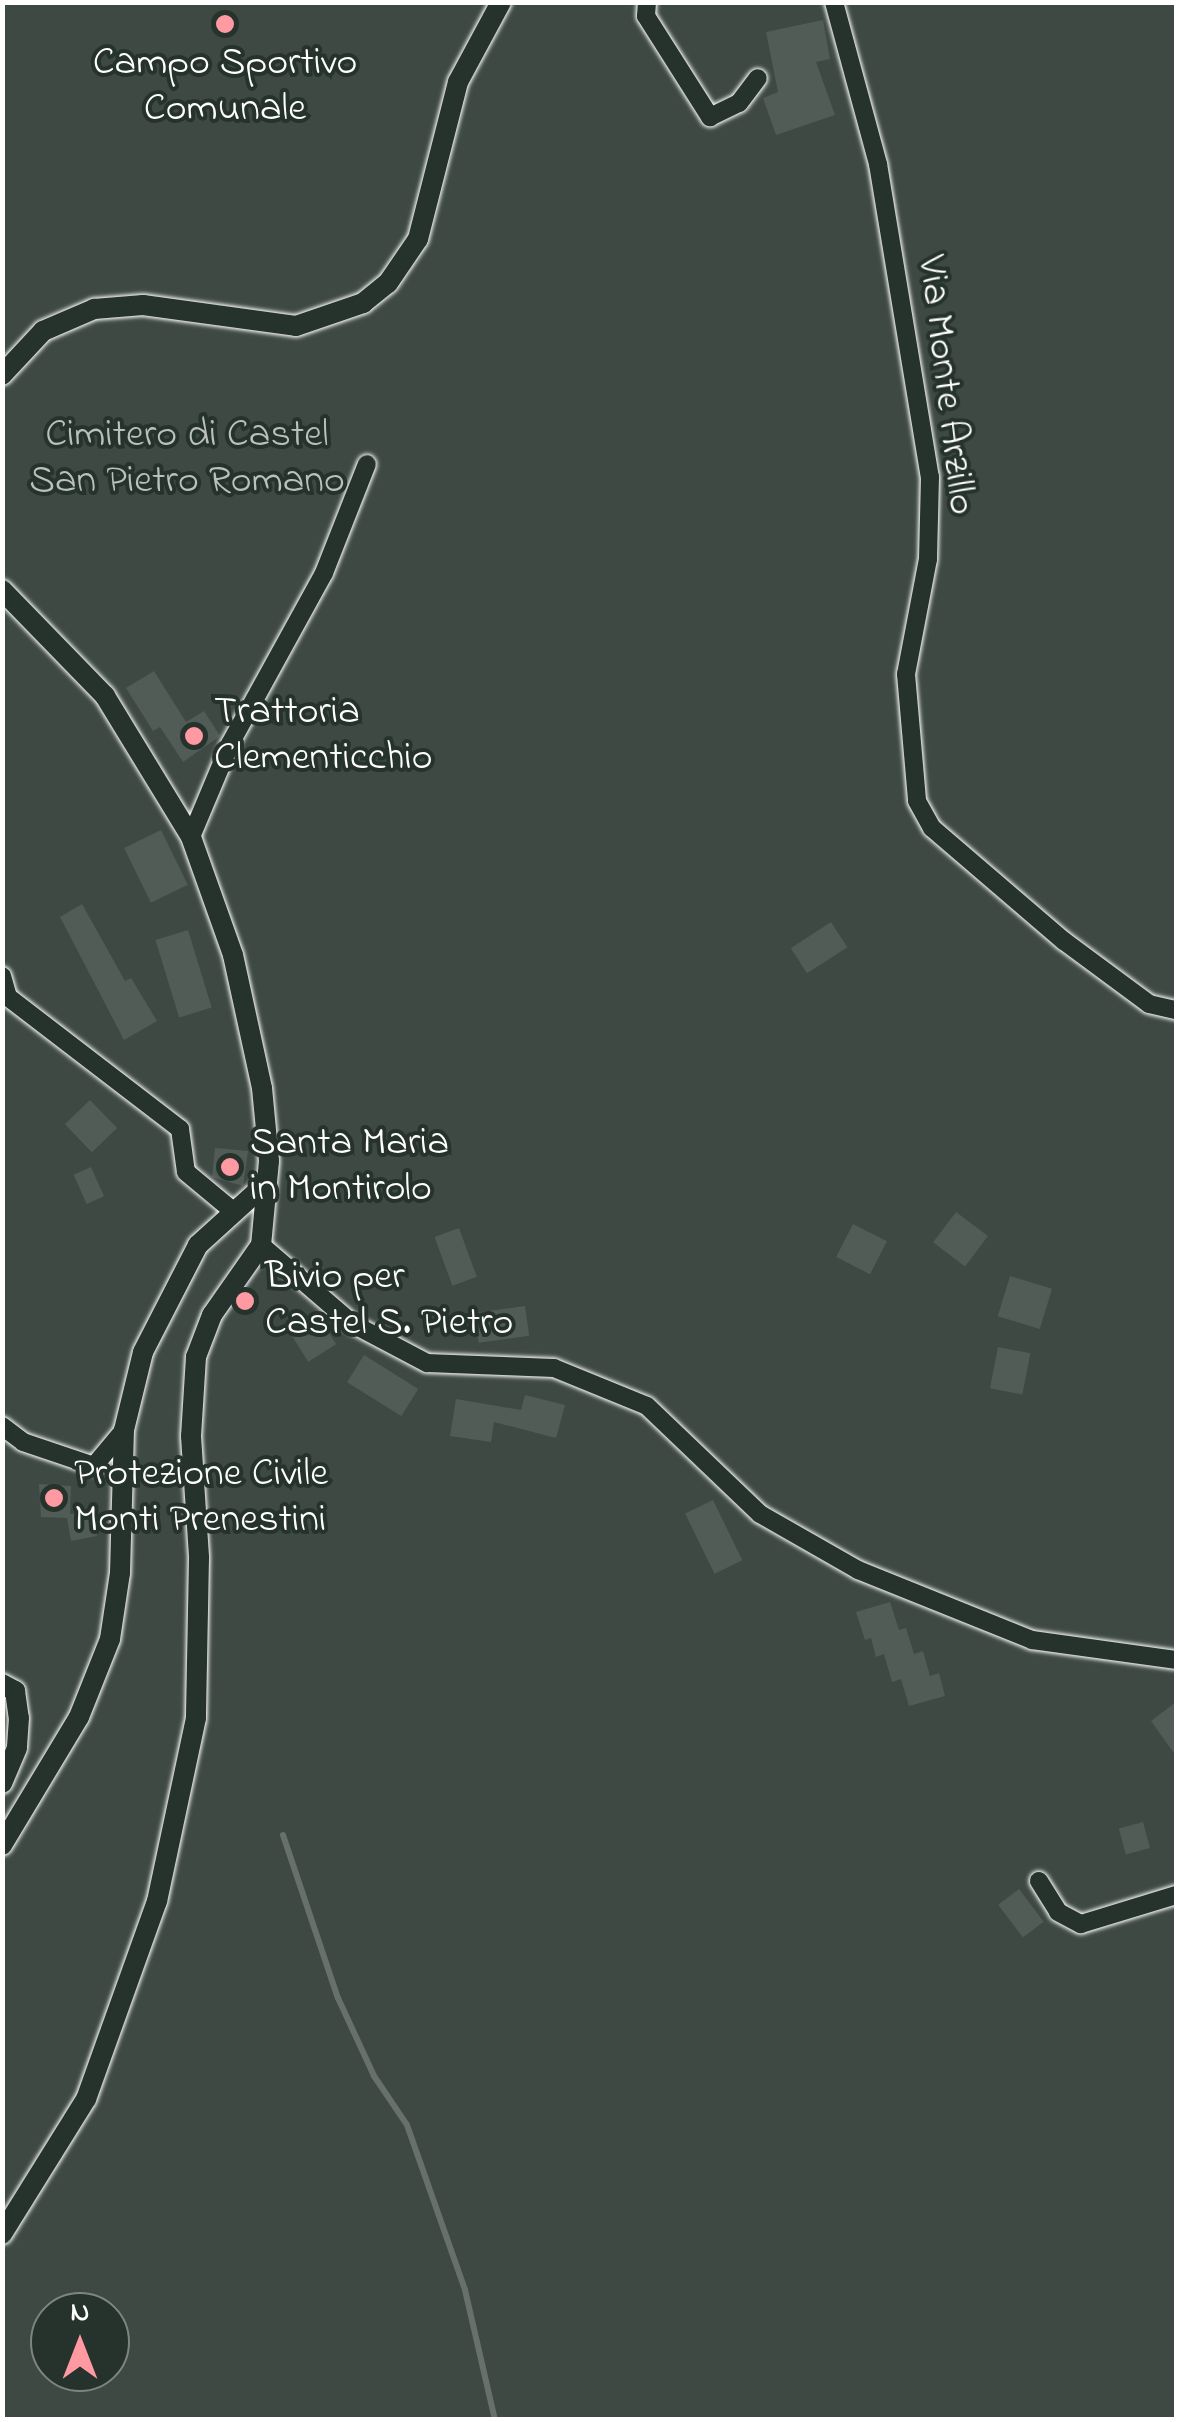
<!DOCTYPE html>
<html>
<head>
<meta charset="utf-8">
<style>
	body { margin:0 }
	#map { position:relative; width:1179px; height:2422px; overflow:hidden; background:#26332d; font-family:"Indie Flower",sans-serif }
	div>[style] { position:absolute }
	.green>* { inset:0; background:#3e4944 }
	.stream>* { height:6px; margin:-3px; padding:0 3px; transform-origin:3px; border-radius:3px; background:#67706c }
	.building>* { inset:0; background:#515c57; transform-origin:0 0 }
	.roads { filter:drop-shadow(0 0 2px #fff) drop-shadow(0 0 2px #fff) }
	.minor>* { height:18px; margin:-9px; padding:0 9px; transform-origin:9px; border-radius:9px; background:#26332d }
	.tertiary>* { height:20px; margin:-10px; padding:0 10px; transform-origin:10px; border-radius:10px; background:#26332d }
	.dots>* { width:28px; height:28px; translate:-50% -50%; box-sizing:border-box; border:5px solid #26332d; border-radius:50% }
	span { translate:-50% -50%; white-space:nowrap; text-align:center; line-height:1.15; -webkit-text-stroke:8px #26332d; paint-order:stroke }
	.poi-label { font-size:40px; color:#fff }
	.left { translate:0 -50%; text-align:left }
	.street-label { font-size:40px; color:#fff }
	.park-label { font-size:40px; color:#bbbfbe }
	.frame { position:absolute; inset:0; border:5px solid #fff; pointer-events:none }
	.north { position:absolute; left:30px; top:2292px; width:100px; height:100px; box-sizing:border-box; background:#26332d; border:2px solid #7d8581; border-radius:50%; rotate:0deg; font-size:28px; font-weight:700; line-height:40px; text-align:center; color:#fff }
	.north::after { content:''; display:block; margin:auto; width:35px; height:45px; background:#ff9aa2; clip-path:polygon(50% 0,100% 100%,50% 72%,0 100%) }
</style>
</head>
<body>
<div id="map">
	<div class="green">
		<i style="clip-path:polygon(evenodd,3px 3px,1176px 3px,1176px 2419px,3px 2420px,3px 3px,50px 2312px,110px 2312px,110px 2372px,50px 2372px,50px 2312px)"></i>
	</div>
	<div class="stream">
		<i style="left:283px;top:1835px;width:172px;rotate:71.4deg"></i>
		<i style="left:338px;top:1998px;width:86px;rotate:65.2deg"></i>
		<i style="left:374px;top:2076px;width:59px;rotate:56deg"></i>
		<i style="left:407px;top:2125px;width:175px;rotate:70.6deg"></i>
		<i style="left:465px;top:2290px;width:133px;rotate:77deg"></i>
	</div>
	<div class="building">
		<i style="clip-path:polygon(823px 20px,830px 59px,816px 62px,835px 115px,776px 135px,763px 98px,778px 92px,766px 32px)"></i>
		<i style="clip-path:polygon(154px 671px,186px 722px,204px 711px,220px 736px,183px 762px,160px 727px,153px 731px,126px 688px)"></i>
		<i style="left:161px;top:830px;width:61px;height:41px;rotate:64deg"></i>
		<i style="clip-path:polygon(82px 904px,125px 981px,131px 978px,157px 1021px,124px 1040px,60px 917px)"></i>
		<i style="left:831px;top:922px;width:30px;height:48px;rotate:57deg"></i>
		<i style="left:188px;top:930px;width:81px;height:34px;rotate:73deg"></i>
		<i style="left:90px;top:1100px;width:39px;height:35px;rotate:46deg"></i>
		<i style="clip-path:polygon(215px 1148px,248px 1151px,243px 1186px,212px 1177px)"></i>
		<i style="left:91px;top:1167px;width:32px;height:19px;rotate:66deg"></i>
		<i style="left:956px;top:1212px;width:40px;height:38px;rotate:37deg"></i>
		<i style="left:853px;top:1224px;width:38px;height:37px;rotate:27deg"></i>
		<i style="left:459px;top:1228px;width:52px;height:26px;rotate:70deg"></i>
		<i style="left:1010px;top:1276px;width:44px;height:42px;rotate:17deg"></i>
		<i style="left:525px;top:1306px;width:30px;height:51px;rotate:82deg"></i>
		<i style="left:316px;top:1312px;width:38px;height:33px;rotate:58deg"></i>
		<i style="left:998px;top:1347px;width:33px;height:42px;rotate:11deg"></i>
		<i style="left:364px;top:1355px;width:64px;height:32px;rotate:32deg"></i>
		<i style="clip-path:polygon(525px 1395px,565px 1405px,556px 1438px,494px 1422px,491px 1442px,450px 1436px,456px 1399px,521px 1410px)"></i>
		<i style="clip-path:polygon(39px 1484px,71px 1486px,70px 1514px,95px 1511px,97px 1536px,71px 1541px,67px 1518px,41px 1517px)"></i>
		<i style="left:713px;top:1500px;width:67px;height:31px;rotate:64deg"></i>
		<i style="clip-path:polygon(890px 1602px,899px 1630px,906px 1628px,914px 1654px,923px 1651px,930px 1676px,939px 1673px,945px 1696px,909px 1706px,901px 1679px,892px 1682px,884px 1654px,876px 1657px,871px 1638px,865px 1640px,856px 1612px)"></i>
		<i style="clip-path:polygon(1176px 1702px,1176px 1756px,1151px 1721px)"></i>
		<i style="left:1143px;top:1822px;width:27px;height:25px;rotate:75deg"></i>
		<i style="left:1019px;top:1889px;width:41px;height:26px;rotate:53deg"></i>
	</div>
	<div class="roads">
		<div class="minor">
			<i style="left:647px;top:2px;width:14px;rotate:94deg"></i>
			<i style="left:646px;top:16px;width:120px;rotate:57.6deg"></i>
			<i style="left:710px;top:117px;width:32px;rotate:-26deg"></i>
			<i style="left:739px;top:103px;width:31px;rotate:-53deg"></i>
			<i style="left:834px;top:2px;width:168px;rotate:74.8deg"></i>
			<i style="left:878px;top:164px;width:317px;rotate:80.6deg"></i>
			<i style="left:930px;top:477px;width:82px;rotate:91.4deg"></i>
			<i style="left:928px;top:559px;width:117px;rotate:100.8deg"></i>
			<i style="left:906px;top:674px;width:127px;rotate:85deg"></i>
			<i style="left:917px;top:801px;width:31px;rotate:61deg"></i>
			<i style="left:932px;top:828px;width:174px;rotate:40.6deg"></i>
			<i style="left:1064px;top:941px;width:106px;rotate:36.5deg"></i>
			<i style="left:1149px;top:1004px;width:28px;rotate:13deg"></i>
			<i style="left:191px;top:837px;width:101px;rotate:-67.2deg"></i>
			<i style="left:230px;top:744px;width:195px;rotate:-61.2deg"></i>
			<i style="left:324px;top:573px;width:117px;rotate:-68.5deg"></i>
			<i style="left:2px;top:976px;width:22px;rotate:74deg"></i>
			<i style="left:8px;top:997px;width:217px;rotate:37.5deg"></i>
			<i style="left:180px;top:1129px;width:43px;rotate:82.1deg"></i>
			<i style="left:186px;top:1172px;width:61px;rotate:39.7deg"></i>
			<i style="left:261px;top:1245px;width:121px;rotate:40.7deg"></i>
			<i style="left:353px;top:1324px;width:84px;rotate:27.8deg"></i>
			<i style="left:427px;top:1363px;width:127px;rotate:2.3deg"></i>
			<i style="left:554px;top:1368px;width:100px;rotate:22.2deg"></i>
			<i style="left:647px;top:1406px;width:156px;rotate:43.7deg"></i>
			<i style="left:760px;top:1514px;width:113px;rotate:29.7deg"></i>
			<i style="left:858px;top:1570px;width:188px;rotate:21.9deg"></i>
			<i style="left:1032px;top:1640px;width:145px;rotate:7.9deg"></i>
			<i style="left:2px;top:1426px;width:26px;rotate:37deg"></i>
			<i style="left:23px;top:1442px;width:75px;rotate:18.7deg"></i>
			<i style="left:94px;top:1466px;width:47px;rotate:-50.2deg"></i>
			<i style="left:1039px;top:1881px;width:36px;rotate:58deg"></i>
			<i style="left:1058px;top:1912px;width:26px;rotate:28deg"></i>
			<i style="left:1081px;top:1924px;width:99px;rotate:-17deg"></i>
		</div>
		<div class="tertiary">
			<i style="left:2px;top:375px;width:60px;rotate:-47deg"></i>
			<i style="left:43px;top:331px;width:56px;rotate:-23.3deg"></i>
			<i style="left:94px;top:309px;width:49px;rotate:-4.7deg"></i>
			<i style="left:143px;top:305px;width:154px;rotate:7.8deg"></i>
			<i style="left:296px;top:326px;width:71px;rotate:-18.9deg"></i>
			<i style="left:363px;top:303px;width:32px;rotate:-39deg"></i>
			<i style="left:388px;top:283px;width:53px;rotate:-55.7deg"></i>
			<i style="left:418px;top:239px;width:162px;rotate:-75.7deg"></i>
			<i style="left:458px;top:82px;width:91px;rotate:-61.7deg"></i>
			<i style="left:2px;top:590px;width:148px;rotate:45.8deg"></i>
			<i style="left:105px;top:696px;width:165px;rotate:58.6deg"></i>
			<i style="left:191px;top:837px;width:125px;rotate:70.4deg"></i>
			<i style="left:233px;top:955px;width:136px;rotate:77.7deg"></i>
			<i style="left:262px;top:1088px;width:73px;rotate:84.5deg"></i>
			<i style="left:269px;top:1161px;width:84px;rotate:95.4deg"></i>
			<i style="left:261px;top:1245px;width:85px;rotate:125deg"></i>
			<i style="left:212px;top:1315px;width:45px;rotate:110.9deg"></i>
			<i style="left:196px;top:1357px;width:79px;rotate:93.6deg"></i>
			<i style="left:191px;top:1436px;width:122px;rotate:86.2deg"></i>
			<i style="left:199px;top:1558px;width:160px;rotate:91.1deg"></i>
			<i style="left:196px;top:1718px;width:187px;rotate:102deg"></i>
			<i style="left:157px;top:1901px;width:210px;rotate:109.7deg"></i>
			<i style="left:86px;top:2099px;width:159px;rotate:121.9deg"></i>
			<i style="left:2px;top:1684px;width:15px;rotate:28deg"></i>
			<i style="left:15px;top:1691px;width:27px;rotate:82deg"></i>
			<i style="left:19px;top:1718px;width:30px;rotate:94deg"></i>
			<i style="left:17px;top:1748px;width:38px;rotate:113deg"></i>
			<i style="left:2px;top:1845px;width:149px;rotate:-59deg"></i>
			<i style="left:79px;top:1717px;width:84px;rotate:-68.3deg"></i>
			<i style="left:110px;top:1639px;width:67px;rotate:-81.4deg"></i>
			<i style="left:120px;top:1573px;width:143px;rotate:-88.4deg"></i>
			<i style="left:124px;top:1430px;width:80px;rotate:-76.3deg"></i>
			<i style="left:143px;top:1352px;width:120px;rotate:-62.8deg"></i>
			<i style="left:198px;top:1245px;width:88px;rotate:-42.2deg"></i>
		</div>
	</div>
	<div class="dots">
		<i style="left:225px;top:24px;background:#ff9aa2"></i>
		<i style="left:194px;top:736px;background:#ff9aa2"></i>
		<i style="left:230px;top:1167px;background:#ff9aa2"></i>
		<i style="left:245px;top:1301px;background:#ff9aa2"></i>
		<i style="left:54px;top:1498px;background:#ff9aa2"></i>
	</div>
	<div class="poi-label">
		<span style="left:225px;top:87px">Campo Sportivo<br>Comunale</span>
		<span class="left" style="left:214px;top:736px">Trattoria<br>Clementicchio</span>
		<span class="left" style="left:250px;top:1167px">Santa Maria<br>in Montirolo</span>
		<span class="left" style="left:265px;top:1301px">Bivio per<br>Castel S. Pietro</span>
		<span class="left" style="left:74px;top:1498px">Protezione Civile<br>Monti Prenestini</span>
	</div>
	<div class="street-label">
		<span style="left:945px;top:385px;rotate:83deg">Via Monte Arzillo</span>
	</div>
	<div class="park-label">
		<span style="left:187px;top:459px">Cimitero di Castel<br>San Pietro Romano</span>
	</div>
	<div class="frame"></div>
	<div class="north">N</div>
</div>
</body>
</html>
